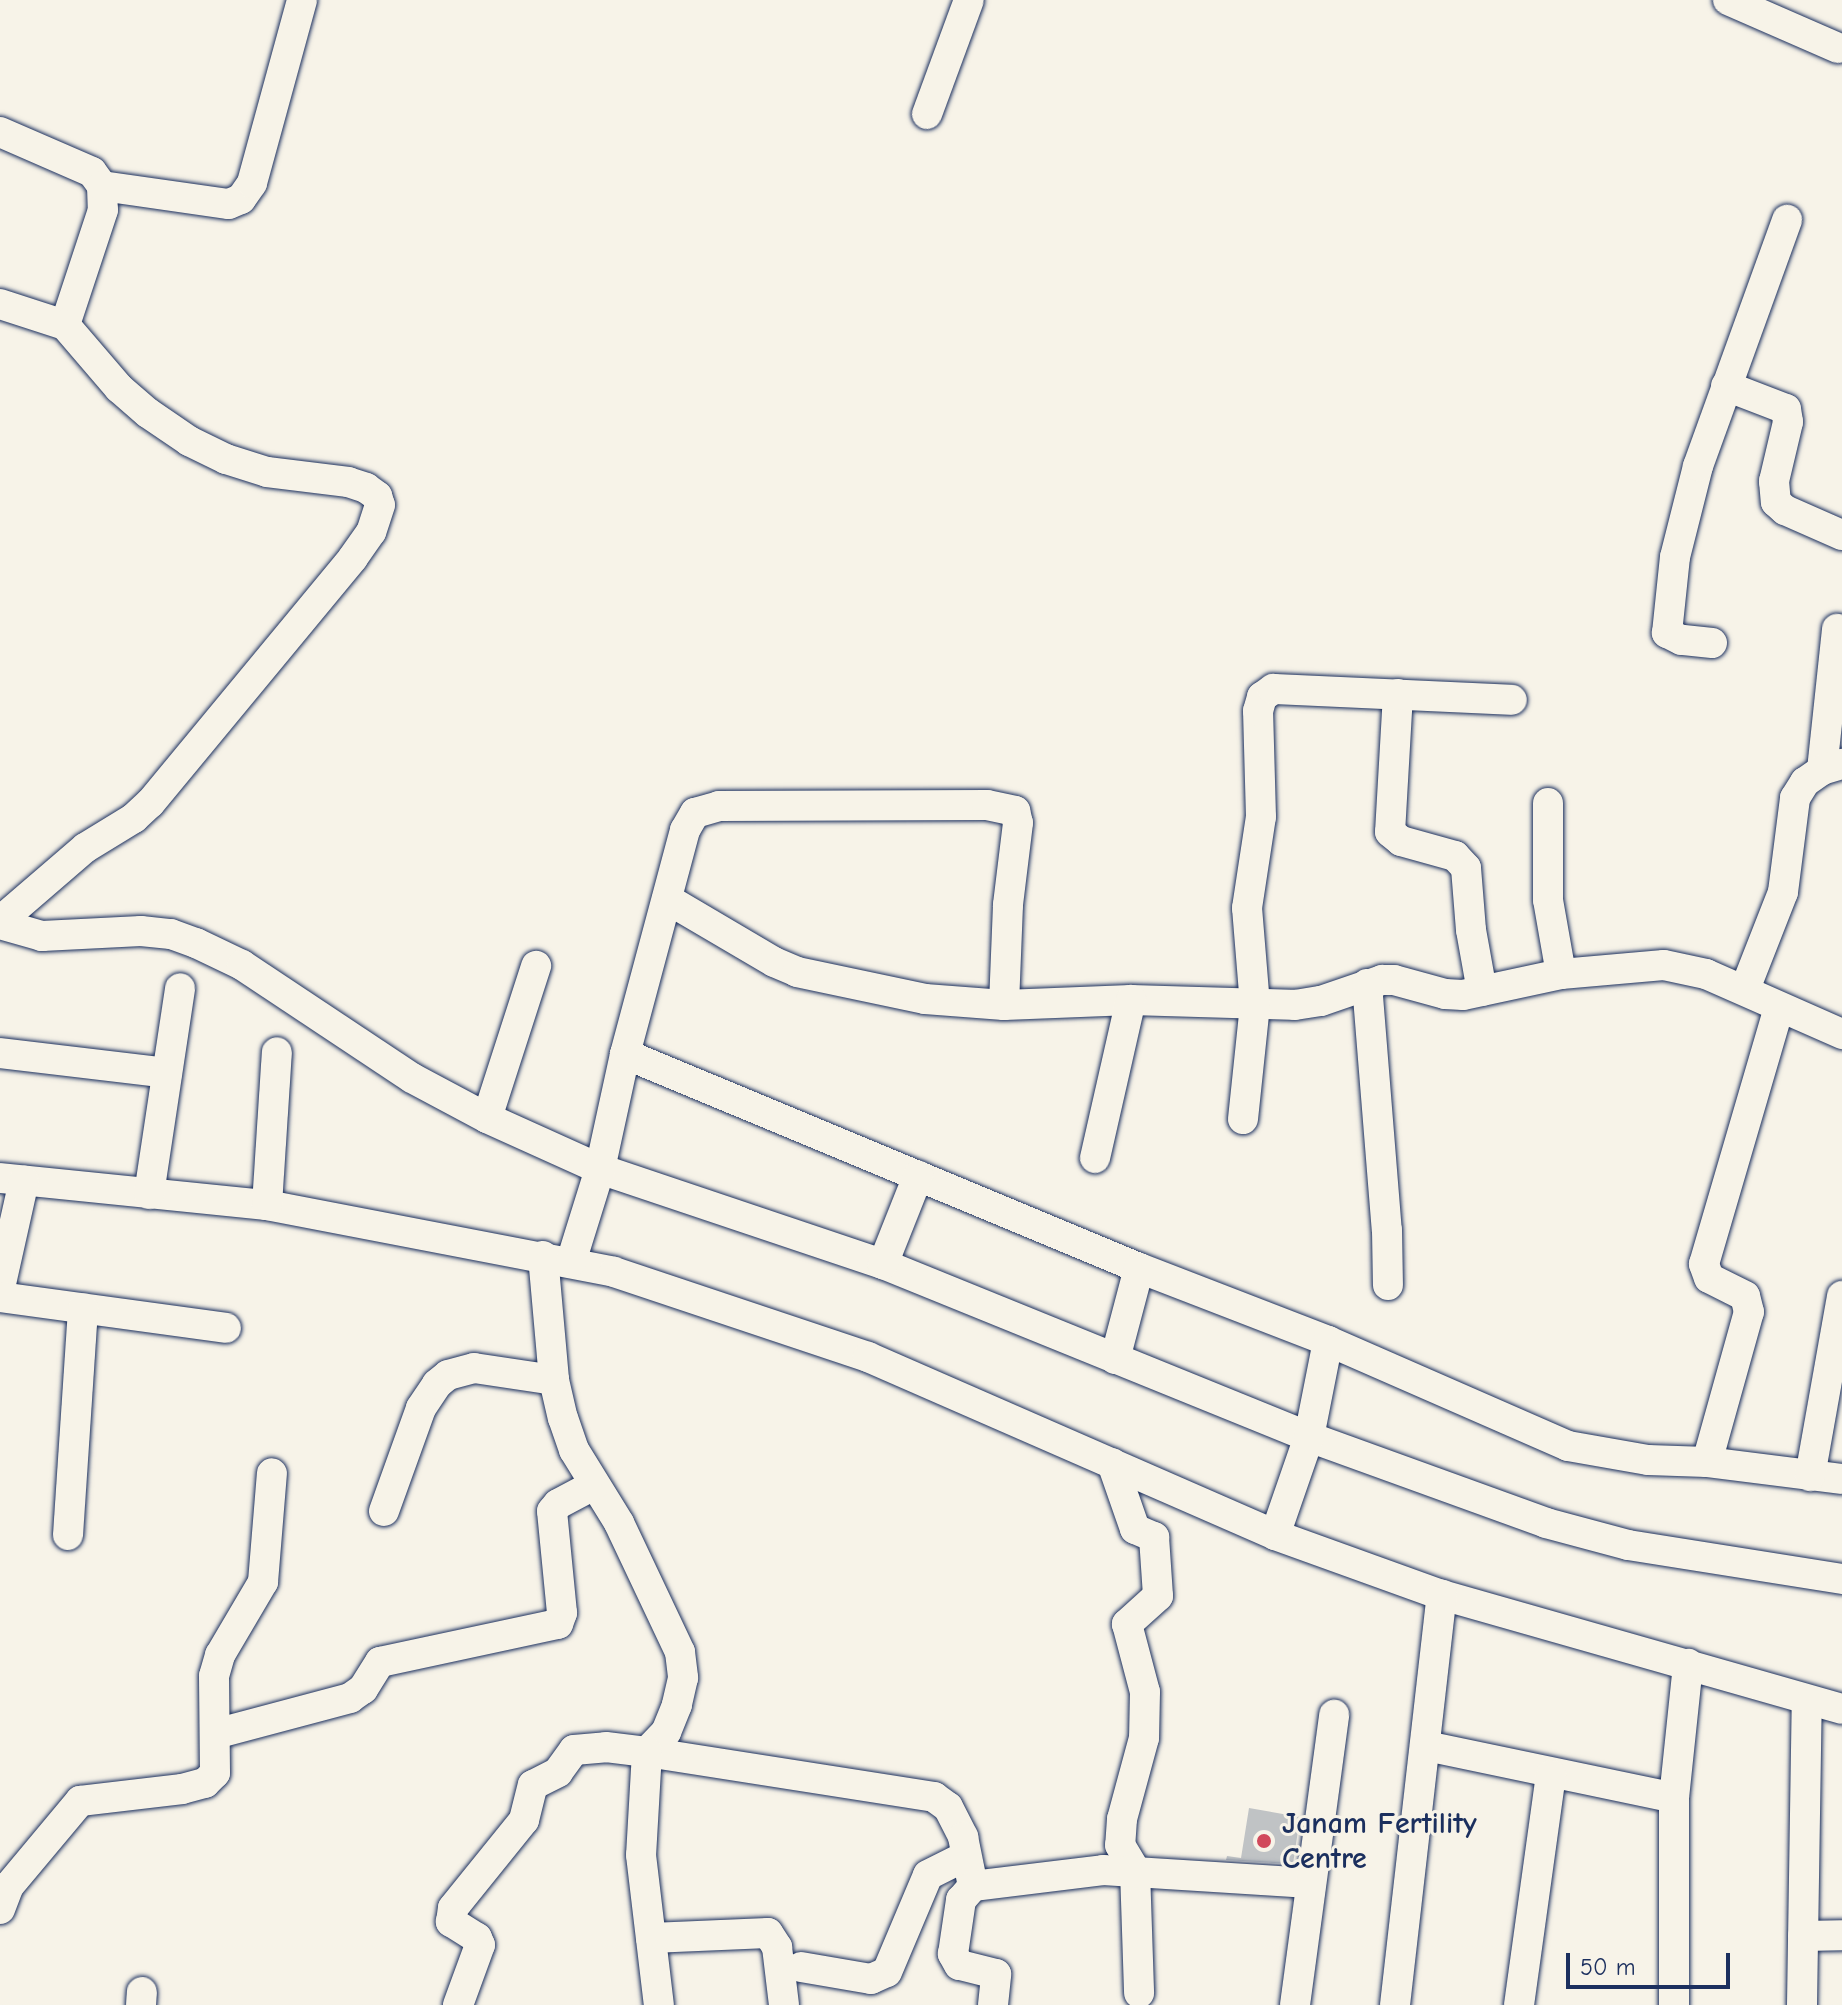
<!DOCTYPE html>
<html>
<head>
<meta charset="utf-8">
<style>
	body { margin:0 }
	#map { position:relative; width:1842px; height:2005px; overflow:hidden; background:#f7f3e8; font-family:"Comic Neue",sans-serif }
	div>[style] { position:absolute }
	.building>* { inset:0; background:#c0c3c5 }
	.roads { filter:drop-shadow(0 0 2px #1b2f5e) drop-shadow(0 0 2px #1b2f5e) }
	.minor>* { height:30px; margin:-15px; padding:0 15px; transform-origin:15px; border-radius:15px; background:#f7f3e8 }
	.dots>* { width:22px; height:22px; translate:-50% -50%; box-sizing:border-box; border:4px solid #f7f3e8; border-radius:50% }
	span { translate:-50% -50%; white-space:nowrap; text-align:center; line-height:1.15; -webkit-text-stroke:6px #f7f3e8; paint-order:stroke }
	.poi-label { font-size:30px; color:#1b2f5e; font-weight:700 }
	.left { translate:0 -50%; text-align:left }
	.scale { position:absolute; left:1566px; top:1953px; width:164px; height:36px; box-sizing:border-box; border:4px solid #1b2f5e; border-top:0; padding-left:10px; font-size:24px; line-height:28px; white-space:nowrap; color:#1b2f5e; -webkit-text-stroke:6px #f7f3e8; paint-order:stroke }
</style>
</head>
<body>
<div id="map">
	<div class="building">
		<i style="clip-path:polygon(1249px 1808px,1300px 1817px,1293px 1864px,1226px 1860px,1227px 1856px,1241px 1858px)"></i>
	</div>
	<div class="roads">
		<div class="minor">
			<i style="left:1728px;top:0;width:120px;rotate:23.6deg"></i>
			<i style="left:927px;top:114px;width:121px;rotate:-69.8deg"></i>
			<i style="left:0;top:132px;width:100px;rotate:23.5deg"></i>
			<i style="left:92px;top:172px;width:17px;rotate:54deg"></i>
			<i style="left:102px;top:186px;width:24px;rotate:88deg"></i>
			<i style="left:103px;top:210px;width:121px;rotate:108.3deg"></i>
			<i style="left:102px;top:186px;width:128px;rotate:8.1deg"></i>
			<i style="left:229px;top:204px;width:13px;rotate:-23deg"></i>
			<i style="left:241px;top:199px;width:19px;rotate:-55deg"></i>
			<i style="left:252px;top:183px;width:190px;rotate:-74.7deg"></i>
			<i style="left:0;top:304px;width:68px;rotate:17.9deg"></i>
			<i style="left:65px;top:325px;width:83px;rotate:49.4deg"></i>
			<i style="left:119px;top:388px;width:38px;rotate:41deg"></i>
			<i style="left:148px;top:413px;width:50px;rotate:34.3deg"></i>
			<i style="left:189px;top:441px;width:41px;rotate:25.9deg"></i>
			<i style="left:226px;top:459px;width:43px;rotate:17.6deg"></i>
			<i style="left:267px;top:472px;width:82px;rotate:7deg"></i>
			<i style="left:348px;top:482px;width:19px;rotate:18deg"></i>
			<i style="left:366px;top:488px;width:14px;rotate:36deg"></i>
			<i style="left:377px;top:496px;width:9px;rotate:72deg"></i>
			<i style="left:380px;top:505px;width:28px;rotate:108deg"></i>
			<i style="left:371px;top:532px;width:32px;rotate:125deg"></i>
			<i style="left:353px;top:558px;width:318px;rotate:129.6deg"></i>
			<i style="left:150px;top:803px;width:22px;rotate:137deg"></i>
			<i style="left:134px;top:818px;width:57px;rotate:148.5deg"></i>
			<i style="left:85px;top:848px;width:112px;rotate:139.3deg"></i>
			<i style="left:1726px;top:386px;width:64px;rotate:21deg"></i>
			<i style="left:1786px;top:409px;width:13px;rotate:81deg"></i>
			<i style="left:1788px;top:422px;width:61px;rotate:103.3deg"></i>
			<i style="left:1774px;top:481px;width:21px;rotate:85deg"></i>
			<i style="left:1776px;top:502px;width:12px;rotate:42deg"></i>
			<i style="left:1785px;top:510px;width:62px;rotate:23.7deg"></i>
			<i style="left:1712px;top:643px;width:31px;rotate:-174deg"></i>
			<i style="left:1681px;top:640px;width:16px;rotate:-153deg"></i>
			<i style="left:1667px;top:633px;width:76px;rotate:-84deg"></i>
			<i style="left:1675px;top:557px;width:94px;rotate:-75.8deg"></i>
			<i style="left:1698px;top:466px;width:262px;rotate:-70.1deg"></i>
			<i style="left:1398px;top:694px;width:138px;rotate:93.3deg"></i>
			<i style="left:1390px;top:832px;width:14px;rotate:39deg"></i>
			<i style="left:1401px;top:841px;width:56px;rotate:15.5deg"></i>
			<i style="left:1455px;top:856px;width:16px;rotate:47deg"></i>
			<i style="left:1466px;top:868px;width:62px;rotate:85.4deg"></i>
			<i style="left:1471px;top:930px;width:62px;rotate:79.8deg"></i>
			<i style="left:1822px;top:770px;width:142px;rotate:-83.9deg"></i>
			<i style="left:1548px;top:803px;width:97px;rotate:90deg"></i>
			<i style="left:1548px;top:900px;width:75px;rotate:80deg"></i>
			<i style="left:667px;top:899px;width:124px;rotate:30.5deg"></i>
			<i style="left:774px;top:962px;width:25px;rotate:23deg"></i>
			<i style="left:797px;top:972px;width:131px;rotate:11.9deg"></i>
			<i style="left:925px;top:999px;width:79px;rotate:4.3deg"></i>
			<i style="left:1004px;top:1005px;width:127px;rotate:-2.3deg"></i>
			<i style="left:1131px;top:1000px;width:164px;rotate:1.7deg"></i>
			<i style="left:1295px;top:1005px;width:26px;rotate:-9deg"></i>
			<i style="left:1321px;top:1001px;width:65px;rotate:-19deg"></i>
			<i style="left:1382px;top:980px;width:12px"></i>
			<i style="left:1394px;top:980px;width:53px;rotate:15.4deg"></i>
			<i style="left:1445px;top:994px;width:18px;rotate:3deg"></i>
			<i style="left:1463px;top:995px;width:100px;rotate:-12.1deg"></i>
			<i style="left:1561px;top:974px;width:103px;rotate:-5deg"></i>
			<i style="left:1664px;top:965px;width:43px;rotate:12.1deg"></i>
			<i style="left:1706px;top:974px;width:149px;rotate:23.8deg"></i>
			<i style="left:0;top:924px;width:44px;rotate:15.9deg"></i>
			<i style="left:42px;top:936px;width:99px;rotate:-2.9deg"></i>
			<i style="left:141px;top:931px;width:30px;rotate:6deg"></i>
			<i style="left:171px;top:934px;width:27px;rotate:20deg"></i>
			<i style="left:196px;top:943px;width:51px;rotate:25.6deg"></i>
			<i style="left:242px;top:965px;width:204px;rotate:33.6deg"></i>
			<i style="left:412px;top:1078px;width:85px;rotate:28.1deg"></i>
			<i style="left:487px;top:1118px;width:124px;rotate:24.3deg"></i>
			<i style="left:600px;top:1169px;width:299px;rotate:18.6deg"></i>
			<i style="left:883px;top:1264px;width:460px;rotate:22.1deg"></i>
			<i style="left:1309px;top:1437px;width:252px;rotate:19.9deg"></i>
			<i style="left:1546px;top:1523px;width:85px;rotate:15deg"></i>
			<i style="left:1628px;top:1545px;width:217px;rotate:9deg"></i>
			<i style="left:1367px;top:984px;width:247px;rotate:85.4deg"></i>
			<i style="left:1387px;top:1230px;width:55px;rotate:89deg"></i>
			<i style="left:1745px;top:989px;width:104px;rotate:-68.6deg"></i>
			<i style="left:1783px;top:892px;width:95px;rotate:-82.7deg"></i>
			<i style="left:1795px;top:798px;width:19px;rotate:-58deg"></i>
			<i style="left:1805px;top:782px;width:21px;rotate:-35deg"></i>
			<i style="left:1822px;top:770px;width:21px;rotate:-17deg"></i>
			<i style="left:0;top:1053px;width:168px;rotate:6.8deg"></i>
			<i style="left:625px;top:1054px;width:557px;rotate:22.6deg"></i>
			<i style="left:1139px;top:1268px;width:203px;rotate:21.1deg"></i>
			<i style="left:1328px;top:1341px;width:262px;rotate:23.6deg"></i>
			<i style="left:1568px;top:1446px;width:81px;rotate:9.9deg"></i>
			<i style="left:1648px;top:1460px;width:59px;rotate:1.9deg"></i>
			<i style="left:1707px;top:1462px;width:136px;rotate:7.2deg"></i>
			<i style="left:487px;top:1118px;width:160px;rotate:-72.1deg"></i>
			<i style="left:1243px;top:1119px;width:115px;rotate:-84deg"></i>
			<i style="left:1255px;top:1005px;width:97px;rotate:-94.7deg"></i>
			<i style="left:1247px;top:908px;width:92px;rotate:-81.3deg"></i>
			<i style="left:1261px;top:817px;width:106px;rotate:-91.6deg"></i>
			<i style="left:1258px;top:711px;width:15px;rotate:-74deg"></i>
			<i style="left:1262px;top:697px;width:14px;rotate:-36deg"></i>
			<i style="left:1273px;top:689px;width:239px;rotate:2.6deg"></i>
			<i style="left:1095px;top:1158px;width:162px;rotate:-77.2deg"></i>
			<i style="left:0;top:1178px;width:268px;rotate:5.8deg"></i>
			<i style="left:267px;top:1205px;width:353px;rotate:10.9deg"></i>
			<i style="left:614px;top:1272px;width:268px;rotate:18.5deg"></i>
			<i style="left:868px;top:1357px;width:444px;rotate:23.6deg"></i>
			<i style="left:1275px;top:1535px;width:177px;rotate:19.8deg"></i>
			<i style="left:1442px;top:1595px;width:416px;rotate:15.9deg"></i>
			<i style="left:149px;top:1194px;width:208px;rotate:-81.4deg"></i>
			<i style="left:267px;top:1205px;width:153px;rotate:-86.3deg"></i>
			<i style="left:543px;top:1256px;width:124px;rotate:84.9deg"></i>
			<i style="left:554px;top:1380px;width:39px;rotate:77deg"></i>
			<i style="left:563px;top:1418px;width:34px;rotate:71deg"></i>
			<i style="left:574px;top:1450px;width:86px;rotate:58.3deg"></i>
			<i style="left:619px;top:1523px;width:143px;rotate:64.7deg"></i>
			<i style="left:680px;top:1652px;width:26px;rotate:83deg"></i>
			<i style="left:683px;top:1678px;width:28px;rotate:103deg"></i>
			<i style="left:677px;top:1705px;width:29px;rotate:112deg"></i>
			<i style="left:666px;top:1732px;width:28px;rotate:134deg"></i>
			<i style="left:571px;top:1262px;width:97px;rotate:-72.7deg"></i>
			<i style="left:600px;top:1169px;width:118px;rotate:-77.7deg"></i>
			<i style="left:625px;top:1054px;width:232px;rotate:-75deg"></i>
			<i style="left:685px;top:830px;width:20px;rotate:-60deg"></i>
			<i style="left:695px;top:813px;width:25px;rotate:-16deg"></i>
			<i style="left:719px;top:806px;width:268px;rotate:-0.2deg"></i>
			<i style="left:987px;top:805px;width:29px;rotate:12deg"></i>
			<i style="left:1015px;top:811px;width:12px;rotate:76deg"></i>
			<i style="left:1018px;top:823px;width:83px;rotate:97deg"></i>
			<i style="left:1008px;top:905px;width:100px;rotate:92.3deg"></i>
			<i style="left:883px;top:1264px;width:95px;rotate:-68.3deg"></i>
			<i style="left:0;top:1288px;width:110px;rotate:-77.4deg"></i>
			<i style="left:0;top:1297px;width:228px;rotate:7.8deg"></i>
			<i style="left:1115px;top:1359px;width:94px;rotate:-75.2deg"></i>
			<i style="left:1707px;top:1462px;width:156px;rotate:-74.4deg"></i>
			<i style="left:1749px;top:1312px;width:16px;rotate:-104deg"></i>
			<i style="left:1745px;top:1296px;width:40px;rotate:-153.4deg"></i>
			<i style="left:1709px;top:1278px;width:15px;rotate:-110deg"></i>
			<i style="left:1704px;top:1264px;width:267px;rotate:-73.7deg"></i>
			<i style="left:1112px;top:1463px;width:70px;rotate:70.8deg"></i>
			<i style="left:1135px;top:1529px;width:21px;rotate:23deg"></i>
			<i style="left:1154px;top:1537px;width:59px;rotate:86.1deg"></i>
			<i style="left:1158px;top:1596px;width:42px;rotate:137.9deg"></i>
			<i style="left:1127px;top:1624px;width:70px;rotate:75.2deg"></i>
			<i style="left:1145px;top:1692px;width:46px;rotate:91.2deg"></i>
			<i style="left:1144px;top:1738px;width:84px;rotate:105.2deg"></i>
			<i style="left:1122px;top:1819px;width:26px;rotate:94deg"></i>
			<i style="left:1120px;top:1845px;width:29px;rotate:59deg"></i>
			<i style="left:1135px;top:1870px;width:123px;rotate:88.1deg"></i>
			<i style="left:1810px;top:1476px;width:183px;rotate:-79.9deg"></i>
			<i style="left:384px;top:1511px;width:109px;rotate:-70.2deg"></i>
			<i style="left:421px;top:1408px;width:29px;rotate:-56deg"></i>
			<i style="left:437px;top:1384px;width:14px;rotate:-39deg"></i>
			<i style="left:448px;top:1375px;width:27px;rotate:-15deg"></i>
			<i style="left:474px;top:1368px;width:81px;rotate:8.5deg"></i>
			<i style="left:68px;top:1535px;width:227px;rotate:-86.2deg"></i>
			<i style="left:1275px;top:1535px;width:104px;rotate:-70.9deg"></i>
			<i style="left:1309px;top:1437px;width:98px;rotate:-78.8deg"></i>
			<i style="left:215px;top:1734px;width:140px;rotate:-14.9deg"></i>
			<i style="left:350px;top:1698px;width:16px;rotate:-35deg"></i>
			<i style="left:363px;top:1689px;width:32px;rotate:-58deg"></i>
			<i style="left:380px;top:1662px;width:182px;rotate:-12.1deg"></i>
			<i style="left:558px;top:1624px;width:12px;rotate:-70deg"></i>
			<i style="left:562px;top:1613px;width:102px;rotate:-95.6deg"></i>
			<i style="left:552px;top:1511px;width:9px;rotate:-49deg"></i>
			<i style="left:558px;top:1504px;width:40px;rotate:-28deg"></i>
			<i style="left:1426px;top:1746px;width:253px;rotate:11.8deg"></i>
			<i style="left:647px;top:1752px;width:291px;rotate:8.9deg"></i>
			<i style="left:934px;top:1797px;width:17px;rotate:36deg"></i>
			<i style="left:948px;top:1807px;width:34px;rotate:63deg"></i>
			<i style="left:963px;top:1837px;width:50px;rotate:78.5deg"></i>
			<i style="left:0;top:1909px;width:25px;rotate:-69deg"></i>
			<i style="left:9px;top:1886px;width:111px;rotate:-50.1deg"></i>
			<i style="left:80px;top:1801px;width:103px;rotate:-6.7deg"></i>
			<i style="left:182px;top:1789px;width:24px;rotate:-15deg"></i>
			<i style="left:205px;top:1783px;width:14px;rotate:-45deg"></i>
			<i style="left:215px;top:1773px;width:97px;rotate:-90.6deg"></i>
			<i style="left:214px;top:1676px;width:22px;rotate:-74deg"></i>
			<i style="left:220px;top:1655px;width:85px;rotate:-59.5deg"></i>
			<i style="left:263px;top:1582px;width:109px;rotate:-85.3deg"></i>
			<i style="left:1803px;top:1936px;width:39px;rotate:-1deg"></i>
			<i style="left:651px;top:1938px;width:117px;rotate:-2.4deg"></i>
			<i style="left:768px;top:1933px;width:17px;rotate:57deg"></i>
			<i style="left:777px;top:1947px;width:58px;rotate:83.1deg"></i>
			<i style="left:801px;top:1967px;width:71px;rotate:9.7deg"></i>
			<i style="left:871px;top:1979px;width:17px;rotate:-24deg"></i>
			<i style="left:887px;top:1972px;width:105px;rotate:-67.1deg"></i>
			<i style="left:928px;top:1875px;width:42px;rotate:-26.6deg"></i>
			<i style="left:141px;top:2005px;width:13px;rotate:-86deg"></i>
			<i style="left:458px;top:2005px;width:64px;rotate:-69.9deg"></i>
			<i style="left:480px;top:1945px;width:8px;rotate:-113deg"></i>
			<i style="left:477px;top:1938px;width:31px;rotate:-148deg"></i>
			<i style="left:451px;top:1922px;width:14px;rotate:-82deg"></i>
			<i style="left:453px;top:1908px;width:113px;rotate:-51.1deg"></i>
			<i style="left:524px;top:1820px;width:36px;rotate:-76deg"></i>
			<i style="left:533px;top:1785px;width:28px;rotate:-27deg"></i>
			<i style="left:558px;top:1772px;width:27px;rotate:-54deg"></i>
			<i style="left:574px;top:1750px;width:32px;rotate:-5deg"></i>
			<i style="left:606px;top:1747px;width:41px;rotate:7deg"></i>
			<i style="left:647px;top:1752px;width:103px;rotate:93.3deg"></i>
			<i style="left:641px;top:1855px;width:151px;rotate:83.2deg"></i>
			<i style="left:993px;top:2005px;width:31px;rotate:-84deg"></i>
			<i style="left:996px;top:1974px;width:38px;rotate:-166deg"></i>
			<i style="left:959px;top:1965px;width:13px;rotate:-119deg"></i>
			<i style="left:953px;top:1954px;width:55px;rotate:-81.6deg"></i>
			<i style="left:961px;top:1900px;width:18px;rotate:-49deg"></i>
			<i style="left:973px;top:1886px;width:131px;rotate:-7deg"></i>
			<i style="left:1103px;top:1870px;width:207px;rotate:3.6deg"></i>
			<i style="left:1295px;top:2005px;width:293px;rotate:-82.3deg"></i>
			<i style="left:1395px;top:2005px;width:413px;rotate:-83.5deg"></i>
			<i style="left:1519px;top:2005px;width:232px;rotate:-82.1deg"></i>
			<i style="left:1674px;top:2005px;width:207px;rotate:-90deg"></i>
			<i style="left:1674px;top:1798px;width:135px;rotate:-84deg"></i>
			<i style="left:1802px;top:2005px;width:303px;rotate:-89.1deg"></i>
		</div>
	</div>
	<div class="dots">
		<i style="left:1264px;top:1841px;background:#d1495b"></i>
	</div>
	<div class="poi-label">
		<span class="left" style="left:1282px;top:1841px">Janam Fertility<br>Centre</span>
	</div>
	<div class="scale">50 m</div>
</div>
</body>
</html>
